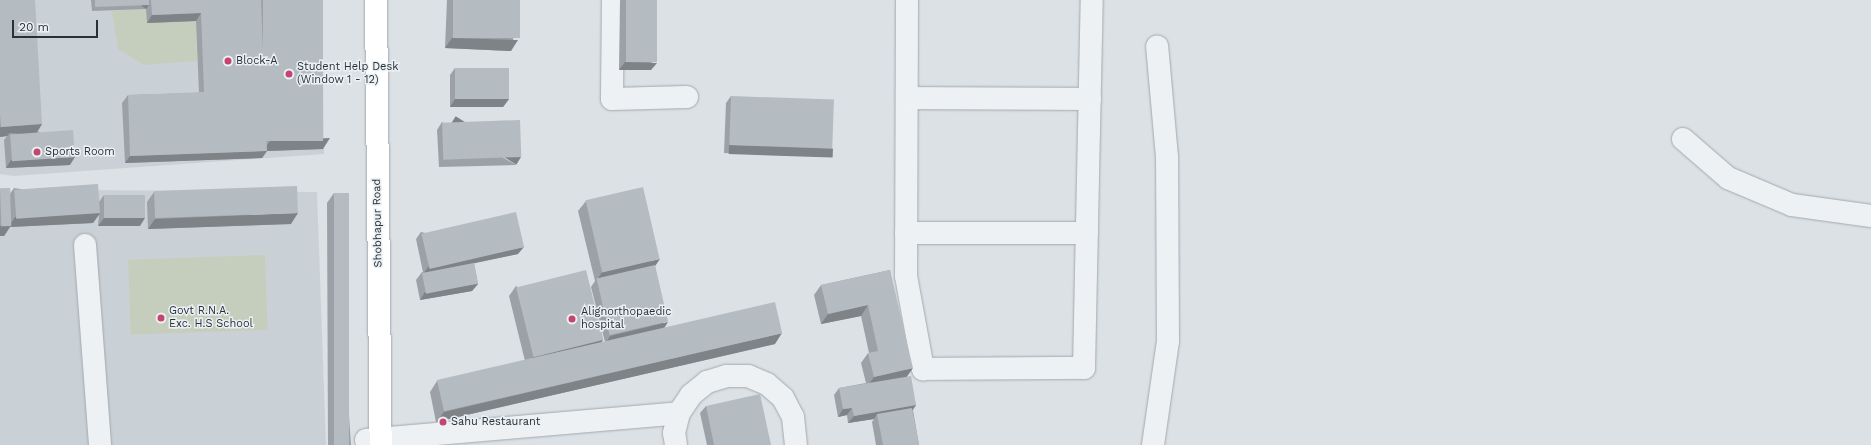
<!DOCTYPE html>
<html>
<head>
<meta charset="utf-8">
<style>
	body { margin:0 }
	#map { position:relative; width:1871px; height:445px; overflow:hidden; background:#dce1e5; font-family:"Work Sans",sans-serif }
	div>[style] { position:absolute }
	.built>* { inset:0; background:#cad1d6 }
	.green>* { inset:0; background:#c5cebd; transform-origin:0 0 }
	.roads { filter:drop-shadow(0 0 1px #a2a9ae) drop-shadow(0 0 1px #a2a9ae) }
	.minor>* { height:22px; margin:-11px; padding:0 11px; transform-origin:11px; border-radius:11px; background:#eef1f4 }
	.major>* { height:22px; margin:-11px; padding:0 11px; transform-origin:11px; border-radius:11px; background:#fff }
	.wall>* { inset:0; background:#9ba1a6 }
	.shaded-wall>* { inset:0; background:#7e8387; transform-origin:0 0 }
	.building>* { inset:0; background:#b4bbc1; transform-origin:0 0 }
	.dots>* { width:11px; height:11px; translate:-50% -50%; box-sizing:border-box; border:2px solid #ebf0f3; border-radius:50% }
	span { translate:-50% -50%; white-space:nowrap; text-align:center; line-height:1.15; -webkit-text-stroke:3px #ebf0f3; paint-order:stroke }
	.poi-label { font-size:11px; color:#27313a }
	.left { translate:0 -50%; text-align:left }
	.street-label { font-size:11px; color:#27313a }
	.scale { position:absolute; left:12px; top:20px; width:86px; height:18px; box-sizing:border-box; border:2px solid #27313a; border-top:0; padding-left:5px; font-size:12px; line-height:14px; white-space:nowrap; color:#27313a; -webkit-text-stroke:3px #ebf0f3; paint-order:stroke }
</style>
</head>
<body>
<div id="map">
	<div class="built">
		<i style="clip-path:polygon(0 0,322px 0,324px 154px,14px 176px,0 174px)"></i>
		<i style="clip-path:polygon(88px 190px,317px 192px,326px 445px,0 445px,0 191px)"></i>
	</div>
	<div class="green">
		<i style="clip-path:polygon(146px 9px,147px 23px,196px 21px,197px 61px,144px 65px,118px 49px,112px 11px)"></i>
		<i style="left:265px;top:255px;width:75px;height:137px;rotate:88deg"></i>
	</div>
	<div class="roads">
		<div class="minor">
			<i style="left:613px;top:0;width:99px;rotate:90.6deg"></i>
			<i style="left:612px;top:99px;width:75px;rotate:-1.5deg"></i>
			<i style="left:907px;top:0;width:276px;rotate:90.2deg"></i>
			<i style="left:906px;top:276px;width:95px;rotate:79.6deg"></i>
			<i style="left:923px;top:369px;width:161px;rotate:-0.4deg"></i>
			<i style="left:1084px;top:368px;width:368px;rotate:-88.8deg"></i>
			<i style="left:907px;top:98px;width:183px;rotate:0.3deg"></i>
			<i style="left:1683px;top:139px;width:60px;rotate:40.9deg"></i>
			<i style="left:1728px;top:178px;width:69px;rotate:22.9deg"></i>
			<i style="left:1792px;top:205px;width:80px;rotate:7.9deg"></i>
			<i style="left:906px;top:233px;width:181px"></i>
			<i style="left:85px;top:245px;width:201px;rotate:85.7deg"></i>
			<i style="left:366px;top:440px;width:314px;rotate:-4.9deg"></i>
			<i style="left:676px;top:445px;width:12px;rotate:-99deg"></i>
			<i style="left:674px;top:433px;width:21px;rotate:-76deg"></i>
			<i style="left:679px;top:413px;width:22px;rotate:-56deg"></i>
			<i style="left:691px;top:395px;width:21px;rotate:-39deg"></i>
			<i style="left:707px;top:382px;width:21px;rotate:-17deg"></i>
			<i style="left:727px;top:376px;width:21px"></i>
			<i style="left:748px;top:376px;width:21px;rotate:23deg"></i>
			<i style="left:767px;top:384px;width:21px;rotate:41deg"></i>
			<i style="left:783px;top:398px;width:21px;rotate:62deg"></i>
			<i style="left:793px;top:417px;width:28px;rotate:84deg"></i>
			<i style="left:1153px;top:445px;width:105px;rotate:-81.8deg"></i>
			<i style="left:1168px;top:341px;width:184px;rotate:-90.3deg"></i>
			<i style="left:1167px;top:157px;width:111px;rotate:-95.1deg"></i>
		</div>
		<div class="major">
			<i style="left:376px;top:0;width:445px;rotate:89.4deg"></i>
		</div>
	</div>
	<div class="wall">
		<i style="clip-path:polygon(0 0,42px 124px,38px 131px,70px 165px,6px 168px,4px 140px,7px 136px,0 137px)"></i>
		<i style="clip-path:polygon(91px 0,323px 0,323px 149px,267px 151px,262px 158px,125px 163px,122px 103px,128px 95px,199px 93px,196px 21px,147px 23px,146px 9px,92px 11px)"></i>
		<i style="clip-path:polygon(447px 0,520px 0,511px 51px,445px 48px)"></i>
		<i style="clip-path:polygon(620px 0,657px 0,651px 70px,619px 70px)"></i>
		<i style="clip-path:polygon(455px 68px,509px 99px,503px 107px,450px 107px,450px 75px)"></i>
		<i style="clip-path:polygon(731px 96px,833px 149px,828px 157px,724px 153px,726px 103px)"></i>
		<i style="clip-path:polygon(442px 122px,516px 165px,439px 167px,437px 130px)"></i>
		<i style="clip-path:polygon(14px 188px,99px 202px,104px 195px,140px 226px,98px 226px,99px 215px,93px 223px,10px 227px,4px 236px,0 236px,0 189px,10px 194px)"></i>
		<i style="clip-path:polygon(154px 192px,291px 224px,148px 229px,147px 202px)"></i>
		<i style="clip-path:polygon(334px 193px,351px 445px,328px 445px,327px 203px)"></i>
		<i style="clip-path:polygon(586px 201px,655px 266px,664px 328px,775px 344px,436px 422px,430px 392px,437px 381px,525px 361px,509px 296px,516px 286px,603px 340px,601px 343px,605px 342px,591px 287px,595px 281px,578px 211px)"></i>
		<i style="clip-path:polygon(421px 232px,518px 254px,474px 263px,478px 284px,472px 291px,420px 300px,416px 280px,422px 272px,423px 272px,416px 239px)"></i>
		<i style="clip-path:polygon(890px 270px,907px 376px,916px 405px,913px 410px,919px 445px,876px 445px,872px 422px,874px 419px,848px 423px,847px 415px,838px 417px,834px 395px,839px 388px,866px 383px,861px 363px,868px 353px,869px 353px,861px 316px,821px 324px,814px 295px,821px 285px)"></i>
		<i style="clip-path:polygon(706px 406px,771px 445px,707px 445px,700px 413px)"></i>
	</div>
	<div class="shaded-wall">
		<i style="left:149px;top:5px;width:5px;height:54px;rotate:127deg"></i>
		<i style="clip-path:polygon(201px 13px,196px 21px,147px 23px,152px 15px)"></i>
		<i style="clip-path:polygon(452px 38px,518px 40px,511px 51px,445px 48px)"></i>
		<i style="clip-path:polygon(625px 62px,657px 63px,651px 70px,619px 70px)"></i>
		<i style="clip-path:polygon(455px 99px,509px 99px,503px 107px,450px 107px)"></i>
		<i style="clip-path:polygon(42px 124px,35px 135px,10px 133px,7px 136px,0 137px,0 128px,1px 127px)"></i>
		<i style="clip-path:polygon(330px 138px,323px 149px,267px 151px,262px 158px,125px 163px,130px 156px,263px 151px,270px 141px)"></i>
		<i style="left:729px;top:145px;width:104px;height:9px;rotate:2deg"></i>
		<i style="clip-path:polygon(75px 157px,70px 165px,6px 168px,11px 160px)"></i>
		<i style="left:521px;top:157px;width:9px;height:77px;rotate:122deg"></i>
		<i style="clip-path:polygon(100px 213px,93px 223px,10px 227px,4px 236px,0 236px,0 226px,9px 226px,15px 217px)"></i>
		<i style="clip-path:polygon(298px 213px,291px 224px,148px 229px,155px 219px)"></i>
		<i style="clip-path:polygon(104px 218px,145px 218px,140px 226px,98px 226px)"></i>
		<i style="clip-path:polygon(524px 247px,518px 254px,423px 274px,429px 266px)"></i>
		<i style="clip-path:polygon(660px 259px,653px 269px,597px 280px,602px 272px)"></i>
		<i style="clip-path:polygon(478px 284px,472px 291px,420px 300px,425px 292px)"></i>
		<i style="clip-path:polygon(868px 305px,861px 316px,821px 324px,828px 314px)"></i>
		<i style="clip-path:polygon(668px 322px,663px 330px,605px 344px,610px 336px)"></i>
		<i style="clip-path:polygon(782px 333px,775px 344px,436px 422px,444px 412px)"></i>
		<i style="clip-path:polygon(603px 340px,596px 350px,526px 367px,533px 357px)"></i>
		<i style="clip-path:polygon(913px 368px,906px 378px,867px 387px,874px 377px)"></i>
		<i style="clip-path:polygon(916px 405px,911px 412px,877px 414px,874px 419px,848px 423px,854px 416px)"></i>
		<i style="clip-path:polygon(852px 408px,847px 415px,838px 417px,843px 409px)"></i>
	</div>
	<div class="building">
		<i style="clip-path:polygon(0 0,35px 0,42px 124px,1px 127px,0 114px)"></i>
		<i style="clip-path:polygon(95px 0,149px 0,149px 5px,95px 7px)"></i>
		<i style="clip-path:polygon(151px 0,261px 0,267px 151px,130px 156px,128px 95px,204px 92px,201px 13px,152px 15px)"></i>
		<i style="left:263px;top:0;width:60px;height:141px"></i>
		<i style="left:453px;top:0;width:67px;height:38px"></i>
		<i style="left:626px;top:0;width:31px;height:62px"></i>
		<i style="left:455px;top:68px;width:54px;height:31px"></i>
		<i style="left:731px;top:96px;width:103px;height:49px;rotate:2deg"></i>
		<i style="left:520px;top:120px;width:37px;height:78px;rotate:88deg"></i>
		<i style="left:73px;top:130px;width:27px;height:63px;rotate:86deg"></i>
		<i style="left:98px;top:184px;width:29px;height:84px;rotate:86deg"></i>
		<i style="left:297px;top:186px;width:27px;height:143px;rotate:88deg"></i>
		<i style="left:643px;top:187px;width:74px;height:59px;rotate:77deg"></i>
		<i style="left:10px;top:188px;width:38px;height:10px;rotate:88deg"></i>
		<i style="left:334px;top:193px;width:15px;height:252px"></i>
		<i style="left:104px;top:195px;width:41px;height:23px"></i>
		<i style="left:516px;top:212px;width:36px;height:97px;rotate:77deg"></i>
		<i style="left:474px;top:263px;width:21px;height:53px;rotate:79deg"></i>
		<i style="left:655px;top:265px;width:58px;height:60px;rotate:77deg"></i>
		<i style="left:586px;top:270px;width:72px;height:72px;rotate:76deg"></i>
		<i style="clip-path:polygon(890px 270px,913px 368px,874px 377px,868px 353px,878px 351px,868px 305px,828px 314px,821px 285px)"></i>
		<i style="left:775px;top:302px;width:32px;height:347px;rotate:77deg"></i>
		<i style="clip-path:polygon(911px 376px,916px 405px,854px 416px,852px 408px,843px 409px,839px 388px)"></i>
		<i style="clip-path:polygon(760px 394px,771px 445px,714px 445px,706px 406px)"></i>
		<i style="clip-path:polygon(912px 408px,919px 445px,883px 445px,877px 414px)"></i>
	</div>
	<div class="dots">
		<i style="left:228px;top:61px;background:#c44670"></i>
		<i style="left:289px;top:74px;background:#c44670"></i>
		<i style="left:37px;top:152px;background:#c44670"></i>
		<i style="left:161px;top:318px;background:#c44670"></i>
		<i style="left:572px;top:319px;background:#c44670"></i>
		<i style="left:443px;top:422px;background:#c44670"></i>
	</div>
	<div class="poi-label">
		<span class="left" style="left:236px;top:61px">Block-A</span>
		<span class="left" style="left:297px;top:74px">Student Help Desk<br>(Window 1 - 12)</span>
		<span class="left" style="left:45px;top:152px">Sports Room</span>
		<span class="left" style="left:169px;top:318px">Govt R.N.A.<br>Exc. H.S School</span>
		<span class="left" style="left:581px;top:319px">Alignorthopaedic<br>hospital</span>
		<span class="left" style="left:451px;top:422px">Sahu Restaurant</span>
	</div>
	<div class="street-label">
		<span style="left:378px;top:223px;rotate:-91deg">Shobhapur Road</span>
	</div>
	<div class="scale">20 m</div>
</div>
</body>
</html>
